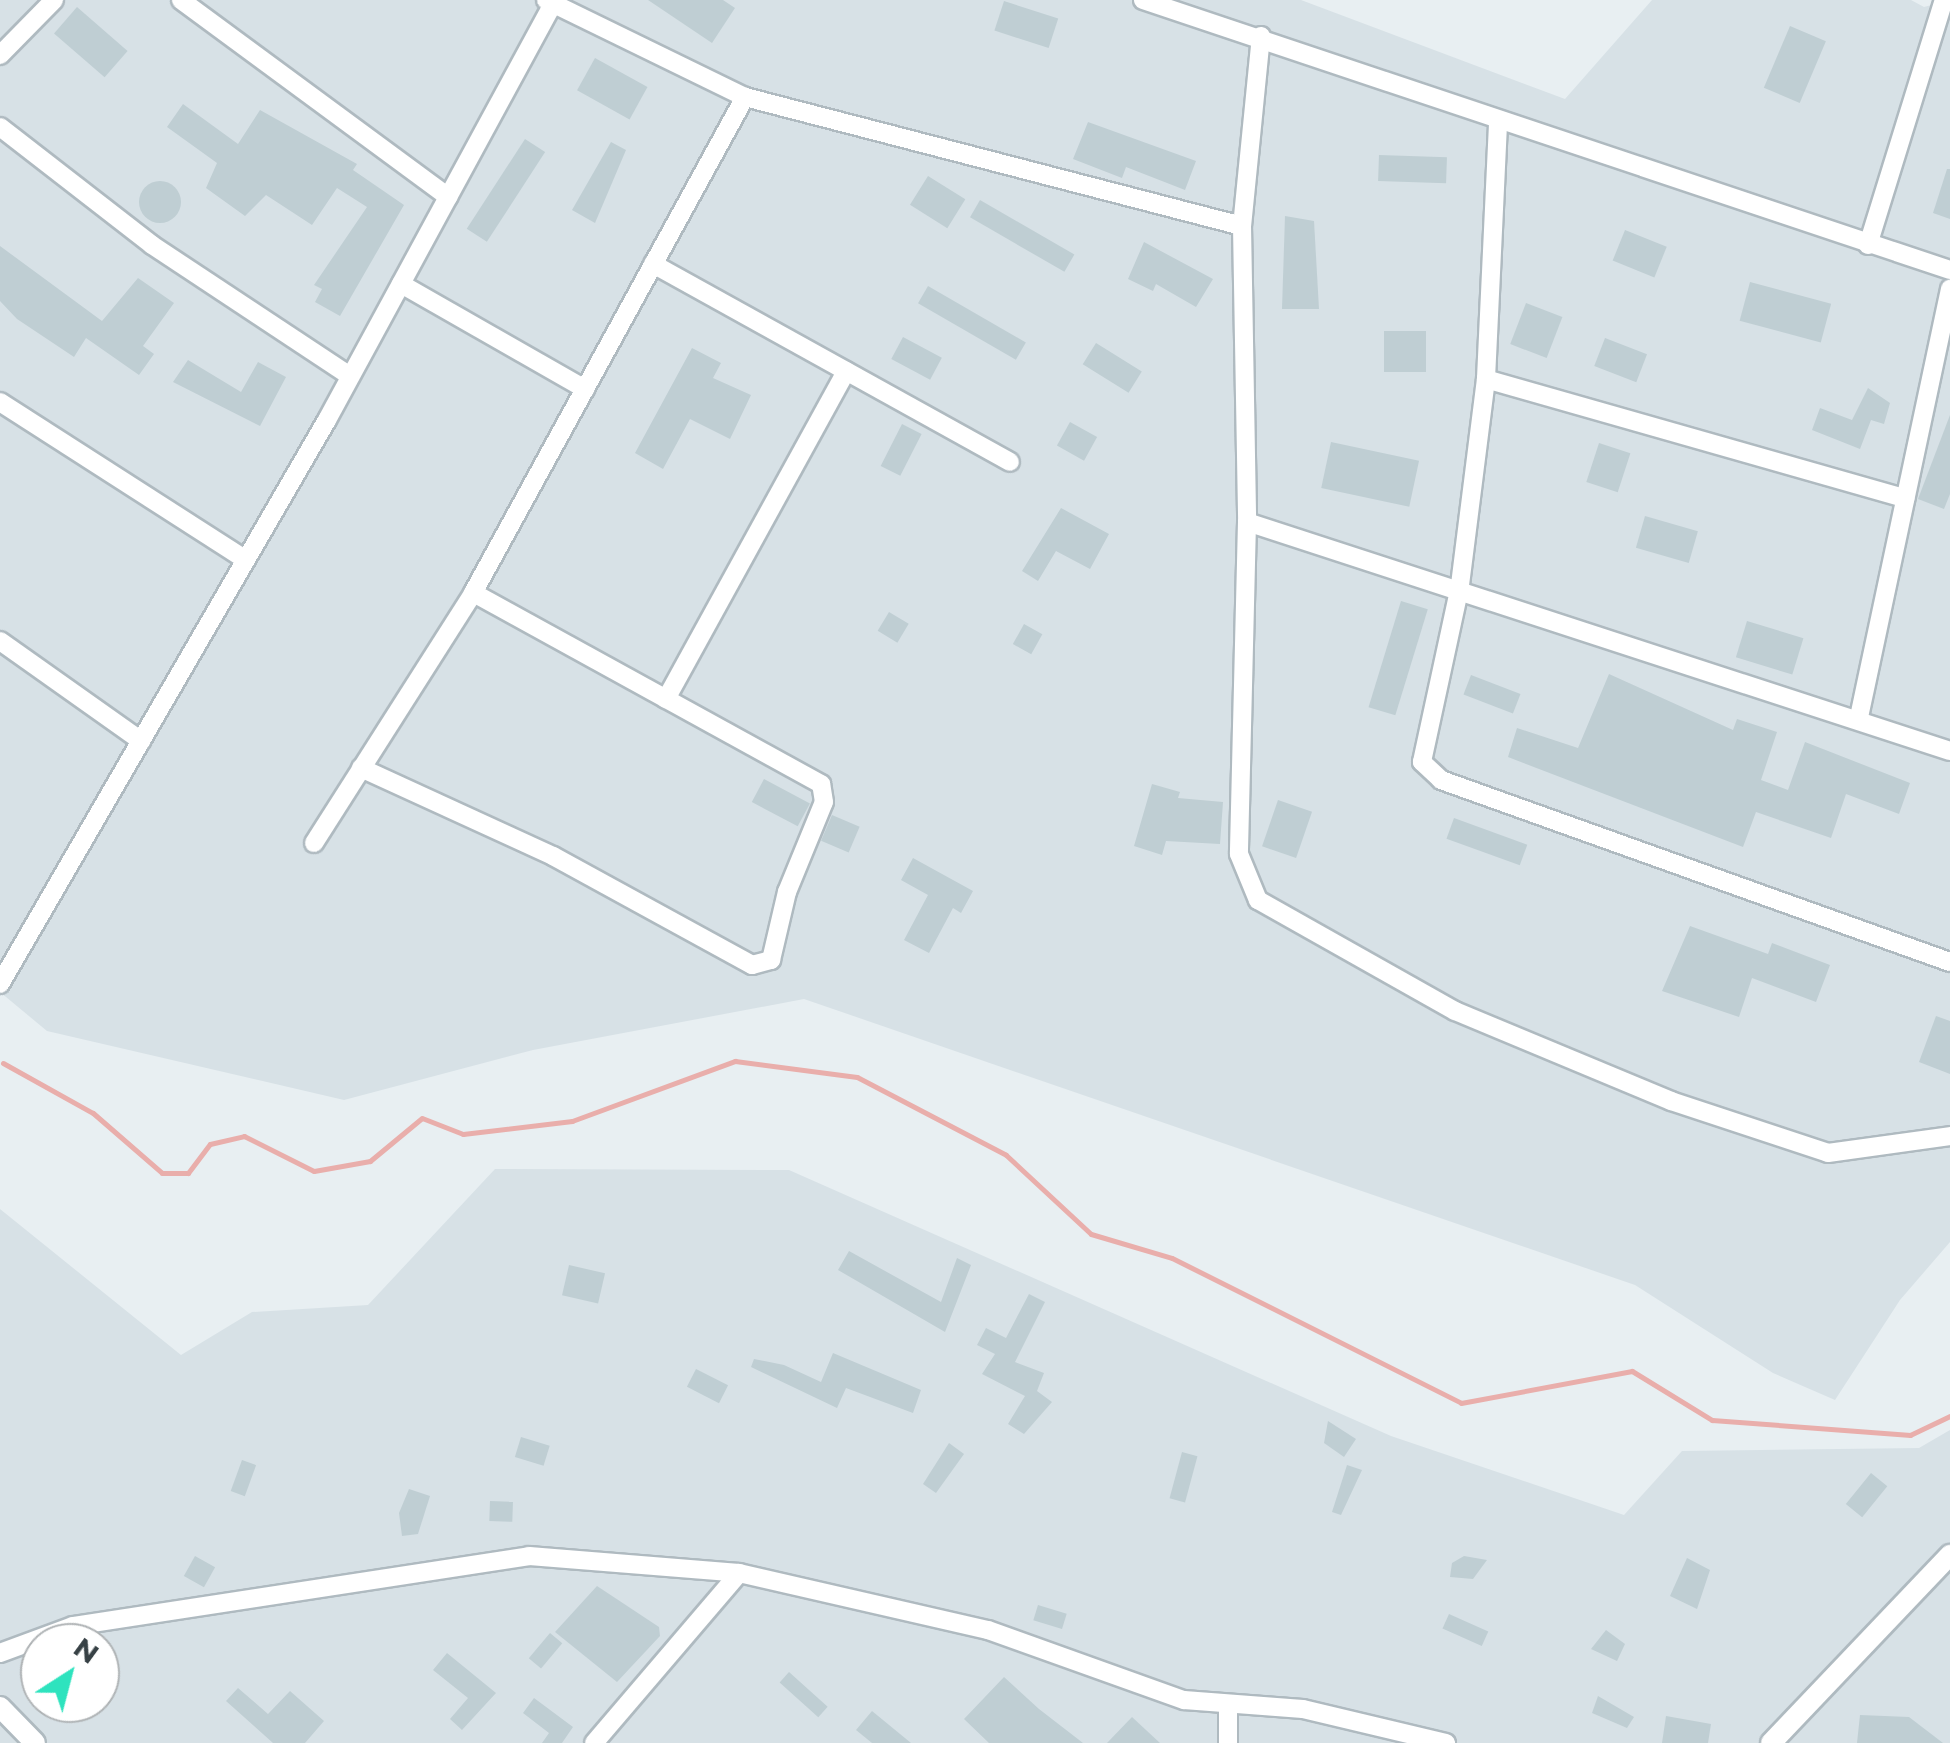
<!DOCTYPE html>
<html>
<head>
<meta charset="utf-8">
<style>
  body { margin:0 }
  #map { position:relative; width:1950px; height:1743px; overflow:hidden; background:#e8eff2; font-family:Montserrat,sans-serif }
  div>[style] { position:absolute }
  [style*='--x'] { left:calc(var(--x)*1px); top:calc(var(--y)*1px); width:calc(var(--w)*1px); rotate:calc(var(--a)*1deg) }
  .residential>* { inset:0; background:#d7e1e6 }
  .stream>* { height:5px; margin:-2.5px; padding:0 2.5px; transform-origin:2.5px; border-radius:2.5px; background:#e9aeab }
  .building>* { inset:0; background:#bfced3; transform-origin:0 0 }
  .round { border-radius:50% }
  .roads { filter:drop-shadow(2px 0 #afbac0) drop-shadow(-2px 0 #afbac0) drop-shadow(0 2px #afbac0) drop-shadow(0 -2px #afbac0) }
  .minor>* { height:18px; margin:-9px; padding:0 9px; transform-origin:9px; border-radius:9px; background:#fff }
  .tertiary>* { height:20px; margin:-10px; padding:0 10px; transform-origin:10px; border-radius:10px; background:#fff }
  span { translate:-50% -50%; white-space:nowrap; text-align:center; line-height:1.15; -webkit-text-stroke:8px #fff; paint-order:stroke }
  .north { position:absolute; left:20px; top:1623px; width:100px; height:100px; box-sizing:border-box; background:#fff; border:2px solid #afb3b5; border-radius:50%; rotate:36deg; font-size:28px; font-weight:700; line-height:40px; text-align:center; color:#374145 }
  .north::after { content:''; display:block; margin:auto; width:35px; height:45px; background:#2ee3be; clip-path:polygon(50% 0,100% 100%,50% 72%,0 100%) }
</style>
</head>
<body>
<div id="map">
  <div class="residential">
    <div style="clip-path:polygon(0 0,1301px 0,1565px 99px,1652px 0,1911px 0,1924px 7px,1950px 0,1950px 1242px,1900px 1300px,1835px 1400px,1773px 1373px,1635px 1285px,804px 999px,533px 1050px,344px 1100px,47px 1031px,0 992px)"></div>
    <div style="clip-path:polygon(evenodd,495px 1169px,789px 1170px,1391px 1436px,1624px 1515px,1682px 1451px,1919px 1448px,1950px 1430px,1950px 1743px,0 1743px,0 1209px,181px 1355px,252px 1312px,368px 1305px,495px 1169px,40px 1643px,100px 1643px,100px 1703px,40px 1703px,40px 1643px)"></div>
  </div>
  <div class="stream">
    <div style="--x:3;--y:1063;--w:103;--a:29.1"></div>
    <div style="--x:93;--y:1113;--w:91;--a:41"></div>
    <div style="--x:162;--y:1173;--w:26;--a:0"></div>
    <div style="--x:188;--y:1173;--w:36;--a:-53"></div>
    <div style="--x:210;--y:1144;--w:35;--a:-13"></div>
    <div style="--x:244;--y:1136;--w:78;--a:26.6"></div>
    <div style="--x:314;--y:1171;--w:57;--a:-10.1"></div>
    <div style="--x:370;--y:1161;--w:67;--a:-39.6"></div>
    <div style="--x:422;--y:1118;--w:44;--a:21.3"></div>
    <div style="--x:463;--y:1134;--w:110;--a:-6.8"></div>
    <div style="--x:572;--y:1121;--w:174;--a:-20.2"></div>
    <div style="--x:735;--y:1061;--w:123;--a:7.5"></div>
    <div style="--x:857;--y:1077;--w:168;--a:27.6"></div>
    <div style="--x:1006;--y:1155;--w:116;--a:42.9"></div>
    <div style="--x:1091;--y:1234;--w:84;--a:16.5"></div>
    <div style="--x:1172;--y:1258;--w:323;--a:26.6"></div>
    <div style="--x:1461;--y:1403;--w:174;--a:-10.6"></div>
    <div style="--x:1632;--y:1371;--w:94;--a:31.5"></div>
    <div style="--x:1712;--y:1420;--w:199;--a:4.3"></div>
    <div style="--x:1910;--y:1435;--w:44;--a:-25.4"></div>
  </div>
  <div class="building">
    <div style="clip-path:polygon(648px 0,723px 0,735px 8px,712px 43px)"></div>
    <div style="left:1004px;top:1px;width:57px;height:31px;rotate:18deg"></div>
    <div style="left:77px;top:7px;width:67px;height:35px;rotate:41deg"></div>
    <div style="left:1790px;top:26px;width:39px;height:67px;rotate:23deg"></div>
    <div style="left:595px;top:58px;width:60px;height:37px;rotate:29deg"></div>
    <div style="clip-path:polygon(183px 104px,238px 144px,260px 110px,357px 164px,353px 170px,404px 205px,340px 316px,315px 302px,322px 289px,314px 285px,367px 207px,337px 188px,312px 225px,266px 195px,245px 216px,206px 188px,217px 163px,167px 127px)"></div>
    <div style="clip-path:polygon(1088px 122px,1196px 161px,1185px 190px,1126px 167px,1122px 178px,1073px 159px)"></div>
    <div style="left:525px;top:139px;width:24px;height:107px;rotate:33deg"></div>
    <div style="clip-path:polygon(611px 142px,626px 150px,595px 223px,572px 210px)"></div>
    <div style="left:1379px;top:155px;width:68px;height:26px;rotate:2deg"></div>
    <div style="clip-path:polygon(1947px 169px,1950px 169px,1950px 219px,1933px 213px)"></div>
    <div style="left:928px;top:176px;width:44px;height:34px;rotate:32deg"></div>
    <div class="round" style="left:139px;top:181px;width:42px;height:42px"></div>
    <div style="left:980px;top:200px;width:109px;height:20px;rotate:30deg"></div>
    <div style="clip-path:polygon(1285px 216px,1314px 221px,1319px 309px,1282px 309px)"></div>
    <div style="left:1625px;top:230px;width:45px;height:33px;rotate:22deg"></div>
    <div style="clip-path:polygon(1144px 242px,1213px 279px,1196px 307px,1156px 284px,1153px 291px,1128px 279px)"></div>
    <div style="clip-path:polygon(0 246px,102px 321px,138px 278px,174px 303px,143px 346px,154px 354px,139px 375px,86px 338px,74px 357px,17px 319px,0 301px)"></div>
    <div style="left:1750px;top:282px;width:84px;height:40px;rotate:15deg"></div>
    <div style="left:928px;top:286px;width:113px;height:20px;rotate:30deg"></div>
    <div style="left:1526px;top:303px;width:39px;height:44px;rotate:21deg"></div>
    <div style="left:1384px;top:331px;width:42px;height:41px"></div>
    <div style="left:903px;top:337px;width:44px;height:25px;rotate:28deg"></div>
    <div style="left:1605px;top:338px;width:45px;height:30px;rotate:21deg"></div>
    <div style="left:1096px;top:343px;width:54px;height:25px;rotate:32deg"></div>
    <div style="clip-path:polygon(692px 348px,721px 363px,713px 378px,751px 395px,730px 439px,690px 419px,663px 469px,635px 453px)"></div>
    <div style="clip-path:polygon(188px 360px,241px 392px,258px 362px,286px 377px,260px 426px,173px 382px)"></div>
    <div style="clip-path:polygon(1868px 388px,1890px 403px,1884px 424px,1871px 420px,1860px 449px,1812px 430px,1820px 408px,1852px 420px)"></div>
    <div style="clip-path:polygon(1950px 415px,1950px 494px,1944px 509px,1918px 499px)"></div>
    <div style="left:1070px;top:422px;width:31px;height:27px;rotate:29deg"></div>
    <div style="left:902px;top:424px;width:22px;height:47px;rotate:27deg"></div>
    <div style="left:1331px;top:442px;width:90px;height:47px;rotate:12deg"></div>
    <div style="left:1599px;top:443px;width:33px;height:41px;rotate:18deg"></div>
    <div style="clip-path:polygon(1061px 508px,1109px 534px,1090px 569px,1056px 551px,1038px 581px,1022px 571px)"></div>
    <div style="left:1645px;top:516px;width:55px;height:33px;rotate:16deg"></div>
    <div style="left:1401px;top:601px;width:28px;height:111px;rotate:17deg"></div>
    <div style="left:889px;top:612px;width:23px;height:22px;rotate:31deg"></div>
    <div style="left:1747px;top:621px;width:59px;height:38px;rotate:17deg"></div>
    <div style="left:1024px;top:624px;width:21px;height:23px;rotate:29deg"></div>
    <div style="clip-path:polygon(1609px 674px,1733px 730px,1737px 719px,1777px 732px,1761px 780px,1788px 790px,1805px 742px,1910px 783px,1899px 814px,1846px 794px,1831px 838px,1756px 812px,1743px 847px,1508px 757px,1517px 728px,1578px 748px)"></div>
    <div style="left:1471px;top:675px;width:53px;height:21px;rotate:21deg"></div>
    <div style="left:764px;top:779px;width:52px;height:26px;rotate:28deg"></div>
    <div style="clip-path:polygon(1152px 784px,1180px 792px,1178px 798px,1223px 802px,1220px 844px,1166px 841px,1162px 855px,1134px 846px)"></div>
    <div style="left:1278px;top:800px;width:36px;height:49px;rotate:19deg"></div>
    <div style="left:832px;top:815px;width:30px;height:28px;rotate:23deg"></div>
    <div style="left:1454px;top:818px;width:78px;height:22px;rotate:20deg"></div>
    <div style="clip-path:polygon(913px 858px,973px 891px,961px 913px,953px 908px,929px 953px,904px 940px,928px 895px,901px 880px)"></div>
    <div style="clip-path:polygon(1690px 926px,1768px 954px,1772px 943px,1830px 965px,1816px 1002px,1752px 978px,1739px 1017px,1662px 991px)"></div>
    <div style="clip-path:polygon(1936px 1016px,1950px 1021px,1950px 1074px,1919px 1062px)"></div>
    <div style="clip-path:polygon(849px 1251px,941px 1302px,957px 1258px,971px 1265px,945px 1332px,838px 1270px)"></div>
    <div style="left:569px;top:1265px;width:37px;height:31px;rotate:13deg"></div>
    <div style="clip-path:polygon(1029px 1294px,1045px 1302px,1015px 1362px,1044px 1373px,1037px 1391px,1052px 1402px,1024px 1434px,1008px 1424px,1025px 1396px,982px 1374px,995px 1354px,977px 1345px,986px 1328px,1006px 1338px)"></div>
    <div style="clip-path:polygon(833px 1353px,921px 1390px,913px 1413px,846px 1388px,837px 1408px,751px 1367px,754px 1359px,784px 1365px,821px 1382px)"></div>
    <div style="left:696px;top:1369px;width:36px;height:20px;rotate:27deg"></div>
    <div style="clip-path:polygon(1328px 1421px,1356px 1439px,1344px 1457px,1324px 1443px)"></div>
    <div style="left:521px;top:1437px;width:30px;height:21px;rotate:17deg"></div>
    <div style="clip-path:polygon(949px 1443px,964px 1454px,936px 1493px,923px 1484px)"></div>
    <div style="left:1182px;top:1452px;width:16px;height:48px;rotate:15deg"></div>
    <div style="left:242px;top:1460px;width:15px;height:33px;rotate:20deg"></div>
    <div style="clip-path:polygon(1347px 1465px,1362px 1470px,1341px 1515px,1332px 1512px)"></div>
    <div style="left:1871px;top:1473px;width:21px;height:40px;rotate:39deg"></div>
    <div style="clip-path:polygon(409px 1489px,430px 1496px,418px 1534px,402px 1536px,399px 1513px)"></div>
    <div style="left:490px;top:1501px;width:23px;height:20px;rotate:2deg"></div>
    <div style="left:195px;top:1556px;width:23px;height:23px;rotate:29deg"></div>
    <div style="clip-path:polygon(1464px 1556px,1487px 1560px,1473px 1579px,1450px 1577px,1452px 1563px)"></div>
    <div style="clip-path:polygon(1687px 1558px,1710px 1570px,1697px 1609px,1670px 1596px)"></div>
    <div style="clip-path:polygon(597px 1586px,659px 1627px,660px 1636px,617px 1682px,555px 1632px)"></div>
    <div style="left:1038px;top:1605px;width:30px;height:16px;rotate:17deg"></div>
    <div style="left:1449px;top:1614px;width:43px;height:16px;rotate:24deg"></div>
    <div style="clip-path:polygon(1606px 1630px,1625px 1644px,1617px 1661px,1591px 1649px)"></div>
    <div style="left:550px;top:1633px;width:16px;height:33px;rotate:40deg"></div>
    <div style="clip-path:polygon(447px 1653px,496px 1693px,462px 1730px,450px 1719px,468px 1698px,433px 1670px)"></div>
    <div style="left:789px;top:1672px;width:52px;height:14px;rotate:42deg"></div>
    <div style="clip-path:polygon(1004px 1677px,1039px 1709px,1083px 1743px,989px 1743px,964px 1719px)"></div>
    <div style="clip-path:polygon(238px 1688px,268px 1714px,290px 1691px,324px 1721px,305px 1743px,273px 1743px,226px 1701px)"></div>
    <div style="clip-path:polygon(1598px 1696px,1634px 1717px,1627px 1728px,1592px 1713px)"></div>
    <div style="clip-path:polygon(534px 1698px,573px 1727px,562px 1743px,542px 1743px,549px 1733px,523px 1713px)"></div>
    <div style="clip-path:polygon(872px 1711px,911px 1743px,872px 1743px,856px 1730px)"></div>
    <div style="clip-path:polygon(1860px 1715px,1909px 1717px,1943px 1743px,1857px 1743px)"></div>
    <div style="clip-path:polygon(1666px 1716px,1711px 1724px,1708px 1743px,1662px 1743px)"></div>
    <div style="clip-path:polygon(1132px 1717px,1160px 1743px,1107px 1743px)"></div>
  </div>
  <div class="roads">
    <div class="minor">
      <div style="--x:181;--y:0;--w:332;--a:36.4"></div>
      <div style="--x:546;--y:0;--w:221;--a:26"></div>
      <div style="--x:745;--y:97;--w:513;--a:14.55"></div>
      <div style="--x:1143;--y:0;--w:851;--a:18.5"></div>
      <div style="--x:1261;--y:36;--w:191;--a:95.7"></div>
      <div style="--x:1242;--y:226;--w:296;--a:89"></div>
      <div style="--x:1247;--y:522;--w:332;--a:91.4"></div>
      <div style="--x:1239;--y:854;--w:50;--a:67.6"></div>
      <div style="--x:1258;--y:900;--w:226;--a:29.4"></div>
      <div style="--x:1455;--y:1011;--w:234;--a:22.6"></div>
      <div style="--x:1671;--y:1101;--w:165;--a:18.3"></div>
      <div style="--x:1828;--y:1153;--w:123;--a:-7.9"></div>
      <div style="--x:0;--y:55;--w:77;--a:-45.5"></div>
      <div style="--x:1498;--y:124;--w:255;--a:92.7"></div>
      <div style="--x:1486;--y:379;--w:209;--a:97.2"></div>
      <div style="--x:1460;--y:586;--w:180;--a:102.2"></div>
      <div style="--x:1422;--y:762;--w:26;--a:43"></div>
      <div style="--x:1441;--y:780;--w:541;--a:19.68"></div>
      <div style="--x:0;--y:127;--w:192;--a:37.8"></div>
      <div style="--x:152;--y:245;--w:237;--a:33.5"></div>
      <div style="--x:1868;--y:245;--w:257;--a:-72.8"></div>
      <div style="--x:653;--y:264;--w:408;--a:29"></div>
      <div style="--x:401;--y:284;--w:212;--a:29.7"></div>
      <div style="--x:1486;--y:379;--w:436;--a:15.9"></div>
      <div style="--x:0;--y:402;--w:292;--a:32.7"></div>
      <div style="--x:1247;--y:522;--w:739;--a:18.04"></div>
      <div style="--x:0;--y:641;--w:173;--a:35.3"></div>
      <div style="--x:666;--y:699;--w:374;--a:-61.2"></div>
      <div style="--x:1859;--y:717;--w:438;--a:-78"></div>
      <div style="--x:361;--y:768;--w:211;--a:24.6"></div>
      <div style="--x:553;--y:856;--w:227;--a:28.7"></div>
      <div style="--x:752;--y:965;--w:20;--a:-15"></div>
      <div style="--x:771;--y:960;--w:70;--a:-76.8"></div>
      <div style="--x:787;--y:892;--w:97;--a:-67.7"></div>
      <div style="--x:824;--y:802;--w:18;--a:-99"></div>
      <div style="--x:821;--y:784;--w:397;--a:-151.2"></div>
      <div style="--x:314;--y:843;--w:296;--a:-57.5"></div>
      <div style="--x:473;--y:593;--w:566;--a:-61.26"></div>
      <div style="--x:0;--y:984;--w:652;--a:-59.9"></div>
      <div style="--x:327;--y:420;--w:478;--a:-61.5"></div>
      <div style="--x:0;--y:1653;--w:78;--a:-20.3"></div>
      <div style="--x:73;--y:1626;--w:461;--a:-8.7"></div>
      <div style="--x:529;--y:1556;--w:211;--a:4.6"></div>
      <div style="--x:739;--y:1573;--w:255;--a:12.9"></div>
      <div style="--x:988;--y:1630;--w:208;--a:19.7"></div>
      <div style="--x:1184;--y:1700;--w:119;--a:4.3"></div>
      <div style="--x:1303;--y:1709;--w:147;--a:13.4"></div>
      <div style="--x:594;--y:1743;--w:223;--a:-49.5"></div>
      <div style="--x:1228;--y:1743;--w:38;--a:-90"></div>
    </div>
    <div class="tertiary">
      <div style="--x:0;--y:1707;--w:50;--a:45.8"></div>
      <div style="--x:1771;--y:1743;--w:260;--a:-46.4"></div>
    </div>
  </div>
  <div class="north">N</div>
</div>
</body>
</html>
